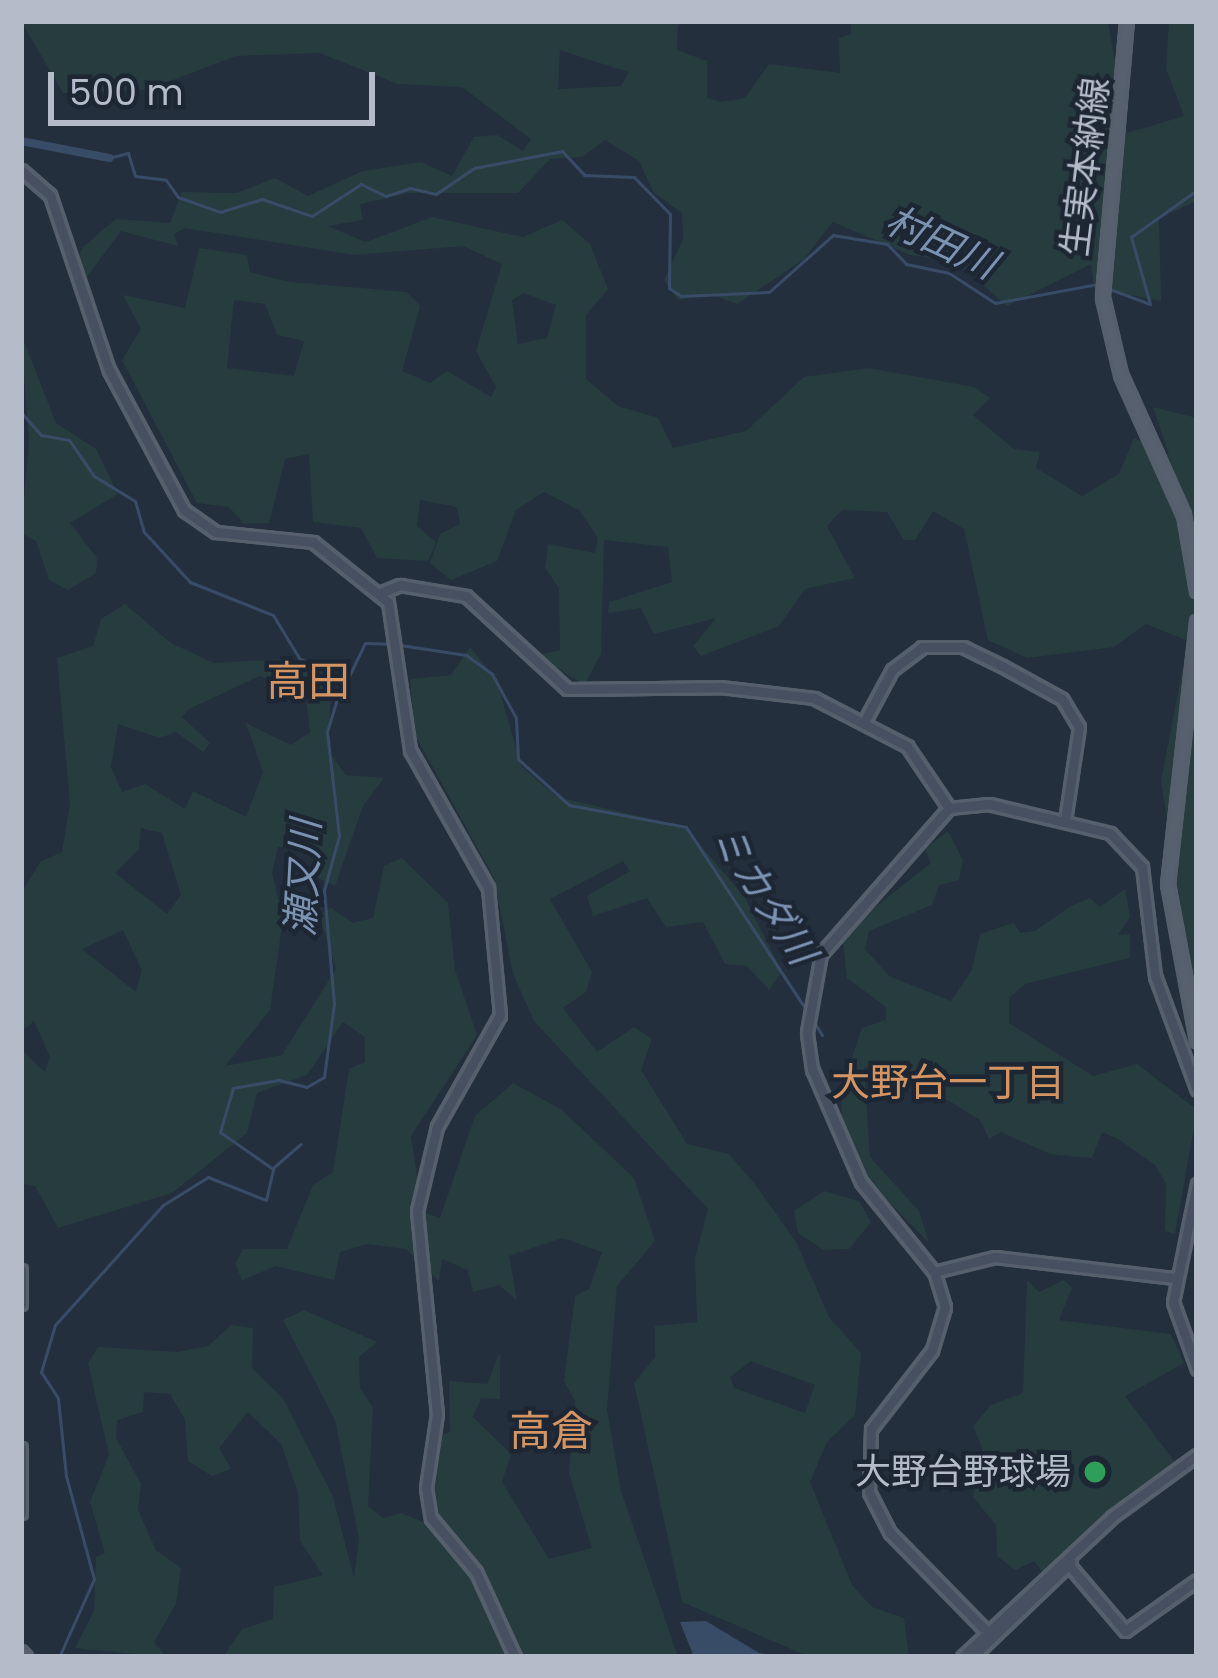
<!DOCTYPE html>
<html>
<head>
<meta charset="utf-8">
<style>
  body { margin:0 }
  #map { position:relative; width:1218px; height:1678px; overflow:hidden; background:#242f3e; font-family:Poppins,"Noto Sans JP",sans-serif }
  div>[style] { position:absolute }
  [style*='--x'] { left:calc(var(--x)*1px); top:calc(var(--y)*1px); width:calc(var(--w)*1px); rotate:calc(var(--a)*1deg) }
  .green>* { inset:0; background:#263c3f }
  .water>* { inset:0; background:#394c67 }
  .stream>* { height:3px; margin:-1.5px; padding:0 1.5px; transform-origin:1.5px; border-radius:1.5px; background:#394c67 }
  .river>* { height:8px; margin:-4px; padding:0 4px; transform-origin:4px; border-radius:4px; background:#394c67 }
  .roads { filter:drop-shadow(3px 0 #565f6c) drop-shadow(-3px 0 #565f6c) drop-shadow(0 3px #565f6c) drop-shadow(0 -3px #565f6c) }
  .secondary>* { height:9px; margin:-4.5px; padding:0 4.5px; transform-origin:4.5px; border-radius:4.5px; background:#465061 }
  .primary>* { height:10px; margin:-5px; padding:0 5px; transform-origin:5px; border-radius:5px; background:#56606e }
  .dots>* { width:33px; height:33px; translate:-50% -50%; box-sizing:border-box; border:6px solid #1d2633; border-radius:50% }
  span { translate:-50% -50%; white-space:nowrap; text-align:center; line-height:1.15; -webkit-text-stroke:9px #1d2633; paint-order:stroke }
  .street-label { font-size:36px; color:#b4bcc9 }
  .poi-label { font-size:36px; color:#b4bcc9 }
  .right { translate:-100% -50%; text-align:right }
  .water-label { font-size:39px; color:#7c92b1; font-style:italic }
  .neighbourhood-label { font-size:39px; color:#d59563 }
  .quarter-label { font-size:42px; color:#d59563 }
  .frame { position:absolute; inset:0; border:24px solid #b4bcc9; pointer-events:none }
  .scale { position:absolute; left:48px; top:72px; width:327px; height:54px; box-sizing:border-box; border:6px solid #b4bcc9; border-top:0; padding-left:15px; font-size:36px; line-height:42px; white-space:nowrap; color:#b4bcc9; -webkit-text-stroke:9px #1d2633; paint-order:stroke }
</style>
</head>
<body>
<div id="map">
  <div class="green">
    <div style="clip-path:polygon(evenodd,21px 21px,692px 21px,678px 25px,677px 50px,707px 61px,707px 98px,721px 102px,745px 98px,769px 64px,840px 73px,839px 38px,851px 34px,850px 21px,1108px 21px,1127px 133px,1184px 116px,1166px 69px,1169px 21px,1197px 21px,1197px 201px,1159px 218px,1161px 301px,1094px 288px,1091px 264px,1007px 306px,956px 262px,910px 255px,833px 222px,803px 260px,737px 304px,710px 294px,678px 300px,664px 280px,683px 239px,682px 213px,653px 192px,639px 161px,605px 140px,582px 157px,550px 159px,518px 193px,409px 193px,360px 204px,363px 220px,327px 226px,366px 242px,432px 217px,523px 237px,562px 220px,590px 244px,608px 289px,586px 315px,586px 379px,618px 406px,658px 418px,673px 448px,746px 431px,804px 377px,869px 368px,974px 387px,990px 398px,973px 415px,1014px 449px,1040px 452px,1036px 468px,1082px 496px,1119px 474px,1134px 438px,1169px 455px,1153px 407px,1197px 418px,1194px 990px,1161px 781px,1188px 641px,1146px 624px,1114px 647px,1027px 658px,988px 640px,964px 529px,933px 511px,915px 540px,904px 540px,887px 512px,842px 510px,827px 526px,855px 578px,805px 589px,779px 626px,701px 656px,693px 646px,716px 618px,654px 634px,641px 608px,608px 613px,609px 602px,672px 582px,668px 547px,604px 540px,601px 654px,584px 685px,537px 655px,560px 650px,559px 588px,545px 568px,548px 544px,595px 553px,598px 538px,579px 510px,544px 492px,516px 510px,497px 561px,451px 580px,430px 563px,440px 534px,460px 524px,457px 507px,420px 500px,417px 526px,436px 542px,428px 561px,377px 558px,361px 528px,313px 522px,309px 454px,285px 459px,269px 523px,244px 524px,229px 507px,197px 503px,122px 360px,141px 329px,123px 295px,185px 308px,199px 248px,247px 255px,250px 272px,290px 282px,407px 292px,420px 306px,402px 371px,430px 383px,447px 371px,491px 397px,496px 387px,476px 351px,502px 264px,463px 246px,355px 255px,185px 228px,174px 234px,178px 246px,121px 231px,86px 278px,77px 257px,84px 246px,116px 219px,170px 223px,182px 192px,237px 193px,275px 178px,308px 196px,363px 171px,421px 162px,452px 176px,474px 137px,497px 135px,523px 151px,531px 139px,462px 87px,398px 84px,320px 53px,236px 56px,147px 90px,63px 93px,21px 21px,560px 50px,590px 60px,629px 72px,621px 86px,558px 89px,560px 50px,21px 21px,524px 293px,556px 305px,547px 338px,518px 344px,512px 300px,524px 293px,21px 21px,234px 300px,265px 304px,277px 335px,304px 341px,294px 376px,227px 368px,234px 300px)"></div>
    <div style="clip-path:polygon(21px 334px,56px 423px,96px 449px,118px 494px,70px 523px,97px 558px,96px 573px,68px 590px,49px 580px,36px 541px,21px 533px,29px 443px)"></div>
    <div style="clip-path:polygon(evenodd,125px 604px,171px 643px,214px 663px,285px 659px,332px 675px,328px 751px,346px 775px,384px 778px,363px 806px,335px 886px,311px 875px,314px 848px,278px 847px,272px 873px,283px 919px,270px 1010px,225px 1066px,282px 1055px,336px 969px,319px 915px,331px 908px,353px 923px,373px 918px,384px 866px,402px 858px,448px 903px,455px 970px,477px 1035px,411px 1136px,422px 1212px,440px 1218px,475px 1116px,513px 1083px,562px 1110px,634px 1178px,655px 1241px,617px 1286px,607px 1409px,621px 1491px,678px 1657px,223px 1657px,242px 1629px,273px 1619px,274px 1587px,323px 1575px,300px 1541px,298px 1492px,281px 1444px,248px 1412px,219px 1448px,231px 1469px,212px 1476px,188px 1461px,185px 1420px,170px 1394px,144px 1392px,143px 1412px,117px 1420px,116px 1438px,141px 1484px,138px 1510px,156px 1550px,181px 1568px,176px 1604px,154px 1642px,166px 1657px,75px 1648px,94px 1611px,96px 1557px,105px 1553px,90px 1502px,109px 1455px,88px 1363px,98px 1347px,177px 1352px,208px 1346px,231px 1325px,253px 1328px,252px 1368px,283px 1398px,333px 1497px,354px 1578px,359px 1539px,335px 1420px,283px 1320px,304px 1310px,377px 1342px,359px 1357px,360px 1388px,373px 1408px,368px 1506px,383px 1518px,401px 1513px,430px 1525px,422px 1481px,438px 1436px,450px 1432px,449px 1381px,487px 1384px,500px 1352px,500px 1399px,481px 1398px,473px 1417px,511px 1454px,502px 1482px,549px 1559px,592px 1548px,569px 1473px,575px 1401px,564px 1381px,575px 1296px,589px 1289px,602px 1252px,562px 1238px,509px 1256px,517px 1300px,499px 1285px,473px 1292px,468px 1270px,442px 1259px,439px 1281px,406px 1249px,367px 1244px,340px 1252px,334px 1280px,276px 1266px,242px 1280px,235px 1264px,243px 1249px,287px 1249px,313px 1185px,333px 1172px,349px 1069px,365px 1062px,365px 1037px,343px 1022px,307px 1075px,257px 1093px,247px 1133px,172px 1193px,58px 1228px,35px 1186px,21px 1184px,21px 1050px,45px 1072px,50px 1057px,34px 1021px,21px 1032px,21px 894px,40px 862px,62px 852px,70px 804px,57px 658px,93px 646px,101px 619px,125px 604px,260px 676px,306px 695px,310px 732px,291px 745px,246px 723px,263px 772px,246px 817px,193px 791px,185px 809px,145px 784px,122px 792px,111px 767px,118px 724px,160px 738px,176px 732px,203px 752px,210px 743px,182px 717px,189px 709px,260px 676px,125px 604px,141px 828px,162px 833px,181px 895px,167px 914px,115px 873px,139px 849px,141px 828px,125px 604px,123px 930px,142px 970px,136px 992px,82px 949px,123px 930px)"></div>
    <div style="clip-path:polygon(evenodd,470px 647px,497px 681px,521px 766px,557px 797px,685px 827px,745px 898px,782px 972px,769px 990px,747px 966px,725px 964px,703px 922px,666px 927px,647px 898px,593px 916px,587px 896px,630px 871px,623px 861px,550px 899px,592px 972px,586px 992px,563px 1008px,597px 1052px,634px 1027px,652px 1039px,641px 1070px,687px 1144px,729px 1154px,755px 1184px,796px 1242px,829px 1317px,861px 1353px,855px 1415px,827px 1442px,810px 1482px,852px 1585px,872px 1607px,904px 1618px,909px 1657px,810px 1657px,682px 1602px,634px 1383px,655px 1357px,655px 1326px,697px 1322px,695px 1258px,708px 1209px,534px 1021px,513px 974px,494px 878px,414px 733px,410px 679px,451px 675px,470px 647px,751px 1361px,815px 1385px,805px 1413px,734px 1388px,730px 1377px,751px 1361px)"></div>
    <div style="clip-path:polygon(948px 831px,963px 861px,959px 880px,939px 885px,932px 905px,869px 931px,865px 949px,889px 976px,951px 1001px,972px 970px,980px 934px,1014px 923px,1020px 933px,1035px 931px,1071px 906px,1090px 898px,1100px 907px,1125px 889px,1130px 917px,1118px 935px,1130px 934px,1130px 958px,1025px 984px,1009px 998px,1009px 1023px,1093px 1076px,1137px 1064px,1197px 1110px,1175px 1234px,1165px 1231px,1166px 1184px,1155px 1165px,1118px 1139px,1102px 1132px,1092px 1158px,1050px 1154px,1001px 1132px,989px 1139px,980px 1120px,883px 1060px,864px 1068px,870px 1157px,919px 1211px,929px 1243px,868px 1180px,842px 1125px,841px 1089px,862px 1028px,886px 1020px,886px 1007px,847px 978px,842px 933px,931px 863px,925px 849px)"></div>
    <div style="clip-path:polygon(824px 1191px,859px 1201px,871px 1222px,849px 1249px,824px 1250px,798px 1233px,794px 1211px)"></div>
    <div style="clip-path:polygon(1027px 1280px,1039px 1292px,1064px 1280px,1072px 1288px,1059px 1320px,1171px 1334px,1184px 1363px,1125px 1396px,1177px 1465px,1043px 1573px,1034px 1561px,1015px 1570px,997px 1556px,996px 1525px,973px 1497px,982px 1448px,973px 1426px,991px 1405px,1023px 1393px)"></div>
  </div>
  <div class="water">
    <div style="clip-path:polygon(706px 1621px,759px 1653px,781px 1657px,694px 1657px,680px 1622px)"></div>
  </div>
  <div class="stream">
    <div style="--x:109;--y:158;--w:20;--a:-15"></div>
    <div style="--x:128;--y:153;--w:24;--a:73"></div>
    <div style="--x:135;--y:176;--w:31;--a:7"></div>
    <div style="--x:166;--y:180;--w:21;--a:55"></div>
    <div style="--x:178;--y:197;--w:45;--a:19.7"></div>
    <div style="--x:220;--y:212;--w:44;--a:-17.2"></div>
    <div style="--x:262;--y:199;--w:53;--a:18.8"></div>
    <div style="--x:312;--y:216;--w:59;--a:-33.1"></div>
    <div style="--x:361;--y:184;--w:28;--a:26"></div>
    <div style="--x:386;--y:196;--w:25;--a:-18"></div>
    <div style="--x:410;--y:188;--w:27;--a:13"></div>
    <div style="--x:436;--y:194;--w:46;--a:-34.4"></div>
    <div style="--x:474;--y:168;--w:90;--a:-10.9"></div>
    <div style="--x:562;--y:151;--w:33;--a:47"></div>
    <div style="--x:584;--y:175;--w:50;--a:2.3"></div>
    <div style="--x:634;--y:177;--w:52;--a:45.8"></div>
    <div style="--x:670;--y:214;--w:74;--a:90.8"></div>
    <div style="--x:669;--y:288;--w:14;--a:34"></div>
    <div style="--x:681;--y:296;--w:88;--a:-2.6"></div>
    <div style="--x:769;--y:292;--w:86;--a:-41.7"></div>
    <div style="--x:833;--y:235;--w:55;--a:9.5"></div>
    <div style="--x:887;--y:244;--w:28;--a:46"></div>
    <div style="--x:906;--y:264;--w:44;--a:11.8"></div>
    <div style="--x:949;--y:273;--w:55;--a:33.1"></div>
    <div style="--x:995;--y:303;--w:105;--a:-10.5"></div>
    <div style="--x:1107;--y:288;--w:46;--a:20.4"></div>
    <div style="--x:1150;--y:304;--w:70;--a:-105.8"></div>
    <div style="--x:1131;--y:237;--w:81;--a:-35.5"></div>
    <div style="--x:21;--y:412;--w:30;--a:49"></div>
    <div style="--x:41;--y:435;--w:28;--a:10"></div>
    <div style="--x:69;--y:440;--w:44;--a:55.2"></div>
    <div style="--x:94;--y:476;--w:48;--a:31.4"></div>
    <div style="--x:135;--y:501;--w:32;--a:74"></div>
    <div style="--x:144;--y:532;--w:68;--a:47.4"></div>
    <div style="--x:190;--y:582;--w:89;--a:21.7"></div>
    <div style="--x:273;--y:615;--w:50;--a:58.8"></div>
    <div style="--x:299;--y:658;--w:31;--a:25"></div>
    <div style="--x:327;--y:671;--w:30;--a:70"></div>
    <div style="--x:337;--y:699;--w:34;--a:107"></div>
    <div style="--x:327;--y:732;--w:105;--a:83.4"></div>
    <div style="--x:339;--y:836;--w:56;--a:105.5"></div>
    <div style="--x:324;--y:890;--w:114;--a:85"></div>
    <div style="--x:334;--y:1004;--w:74;--a:97.8"></div>
    <div style="--x:324;--y:1077;--w:20;--a:150"></div>
    <div style="--x:307;--y:1087;--w:30;--a:-166"></div>
    <div style="--x:278;--y:1080;--w:46;--a:169.9"></div>
    <div style="--x:233;--y:1088;--w:46;--a:106.5"></div>
    <div style="--x:220;--y:1132;--w:65;--a:34.9"></div>
    <div style="--x:400;--y:645;--w:67;--a:8.6"></div>
    <div style="--x:466;--y:655;--w:32;--a:36"></div>
    <div style="--x:492;--y:674;--w:50;--a:61.4"></div>
    <div style="--x:516;--y:718;--w:41;--a:87.2"></div>
    <div style="--x:518;--y:759;--w:69;--a:42"></div>
    <div style="--x:569;--y:805;--w:119;--a:10.6"></div>
    <div style="--x:686;--y:827;--w:220;--a:56.7"></div>
    <div style="--x:338;--y:699;--w:62;--a:-64.3"></div>
    <div style="--x:365;--y:643;--w:25;--a:2"></div>
    <div style="--x:812;--y:1019;--w:19;--a:58"></div>
    <div style="--x:274;--y:1167;--w:35;--a:-41"></div>
    <div style="--x:59;--y:1657;--w:85;--a:-65.8"></div>
    <div style="--x:94;--y:1579;--w:107;--a:-105.2"></div>
    <div style="--x:66;--y:1476;--w:78;--a:-95.9"></div>
    <div style="--x:58;--y:1398;--w:31;--a:-123"></div>
    <div style="--x:41;--y:1372;--w:49;--a:-73.4"></div>
    <div style="--x:55;--y:1325;--w:161;--a:-48"></div>
    <div style="--x:163;--y:1205;--w:53;--a:-31.9"></div>
    <div style="--x:208;--y:1177;--w:62;--a:21.6"></div>
    <div style="--x:266;--y:1200;--w:31;--a:-77"></div>
  </div>
  <div class="river">
    <div style="--x:21;--y:141;--w:90;--a:10.9"></div>
  </div>
  <div class="roads">
    <div class="secondary">
      <div style="--x:21;--y:170;--w:38;--a:41"></div>
      <div style="--x:50;--y:195;--w:185;--a:71.4"></div>
      <div style="--x:109;--y:370;--w:159;--a:61.8"></div>
      <div style="--x:184;--y:510;--w:39;--a:35"></div>
      <div style="--x:216;--y:532;--w:98;--a:5.9"></div>
      <div style="--x:313;--y:542;--w:96;--a:38.7"></div>
      <div style="--x:388;--y:602;--w:150;--a:81.5"></div>
      <div style="--x:410;--y:750;--w:159;--a:60.5"></div>
      <div style="--x:488;--y:888;--w:128;--a:84.6"></div>
      <div style="--x:500;--y:1015;--w:129;--a:119.4"></div>
      <div style="--x:437;--y:1127;--w:86;--a:103.4"></div>
      <div style="--x:417;--y:1211;--w:204;--a:84.4"></div>
      <div style="--x:437;--y:1414;--w:75;--a:98.5"></div>
      <div style="--x:426;--y:1488;--w:30;--a:81"></div>
      <div style="--x:431;--y:1518;--w:70;--a:50.2"></div>
      <div style="--x:476;--y:1572;--w:94;--a:65.4"></div>
      <div style="--x:380;--y:593;--w:22;--a:-22"></div>
      <div style="--x:400;--y:585;--w:67;--a:9.5"></div>
      <div style="--x:466;--y:596;--w:137;--a:42.6"></div>
      <div style="--x:567;--y:689;--w:153;--a:-0.7"></div>
      <div style="--x:720;--y:687;--w:95;--a:6.7"></div>
      <div style="--x:814;--y:698;--w:105;--a:27.3"></div>
      <div style="--x:907;--y:746;--w:75;--a:55.9"></div>
      <div style="--x:864;--y:722;--w:59;--a:-61.7"></div>
      <div style="--x:892;--y:670;--w:38;--a:-37"></div>
      <div style="--x:922;--y:647;--w:41;--a:0"></div>
      <div style="--x:963;--y:647;--w:43;--a:26"></div>
      <div style="--x:1002;--y:666;--w:68;--a:28.8"></div>
      <div style="--x:1062;--y:699;--w:33;--a:59"></div>
      <div style="--x:1079;--y:727;--w:95;--a:98.5"></div>
      <div style="--x:1197;--y:1184;--w:120;--a:101.5"></div>
      <div style="--x:1173;--y:1302;--w:71;--a:70.3"></div>
      <div style="--x:21;--y:1270;--w:34;--a:90"></div>
      <div style="--x:934;--y:1272;--w:63;--a:-13.8"></div>
      <div style="--x:995;--y:1257;--w:179;--a:6.7"></div>
      <div style="--x:21;--y:1448;--w:65;--a:90"></div>
      <div style="--x:1068;--y:1564;--w:88;--a:49.6"></div>
      <div style="--x:1125;--y:1631;--w:88;--a:-35.3"></div>
      <div style="--x:992;--y:1637;--w:146;--a:-134.4"></div>
      <div style="--x:890;--y:1533;--w:46;--a:-117.1"></div>
      <div style="--x:869;--y:1492;--w:63;--a:-88.2"></div>
      <div style="--x:871;--y:1429;--w:100;--a:-52.3"></div>
      <div style="--x:932;--y:1350;--w:45;--a:-73.2"></div>
      <div style="--x:945;--y:1307;--w:37;--a:-107"></div>
      <div style="--x:934;--y:1272;--w:116;--a:-129"></div>
      <div style="--x:861;--y:1182;--w:123;--a:-113.4"></div>
      <div style="--x:812;--y:1069;--w:37;--a:-98"></div>
      <div style="--x:807;--y:1032;--w:79;--a:-79.8"></div>
      <div style="--x:821;--y:954;--w:194;--a:-48.8"></div>
      <div style="--x:949;--y:808;--w:40;--a:-5.7"></div>
      <div style="--x:989;--y:804;--w:124;--a:13.5"></div>
      <div style="--x:1110;--y:833;--w:47;--a:46.7"></div>
      <div style="--x:1142;--y:867;--w:110;--a:83.2"></div>
      <div style="--x:1155;--y:976;--w:121;--a:69.8"></div>
      <div style="--x:962;--y:1657;--w:205;--a:-43"></div>
      <div style="--x:1112;--y:1517;--w:105;--a:-36.1"></div>
      <div style="--x:972;--y:1657;--w:137;--a:-43.8"></div>
    </div>
    <div class="primary">
      <div style="--x:1127;--y:21;--w:278;--a:95"></div>
      <div style="--x:1103;--y:298;--w:79;--a:76.8"></div>
      <div style="--x:1121;--y:375;--w:154;--a:65.8"></div>
      <div style="--x:1184;--y:515;--w:77;--a:80.3"></div>
      <div style="--x:1197;--y:622;--w:264;--a:96.3"></div>
      <div style="--x:1168;--y:884;--w:160;--a:79.5"></div>
      <div style="--x:21;--y:1652;--w:7;--a:45"></div>
    </div>
  </div>
  <div class="dots">
    <div style="left:1095px;top:1472px;background:#2e9e5b"></div>
  </div>
  <div class="street-label">
    <span style="left:1085px;top:167px;rotate:-83deg">生実本納線</span>
  </div>
  <div class="poi-label">
    <span class="right" style="left:1071px;top:1472px">大野台野球場</span>
  </div>
  <div class="water-label">
    <span style="left:941px;top:243px;rotate:25deg">村田川</span>
    <span style="left:304px;top:878px;rotate:-87deg">瀬又川</span>
    <span style="left:763px;top:895px;rotate:57deg">ミカダ川</span>
  </div>
  <div class="neighbourhood-label">
    <span style="left:948px;top:1083px">大野台一丁目</span>
  </div>
  <div class="quarter-label">
    <span style="left:308px;top:682px">高田</span>
    <span style="left:551px;top:1432px">高倉</span>
  </div>
  <div class="frame"></div>
  <div class="scale">500 m</div>
</div>
</body>
</html>
